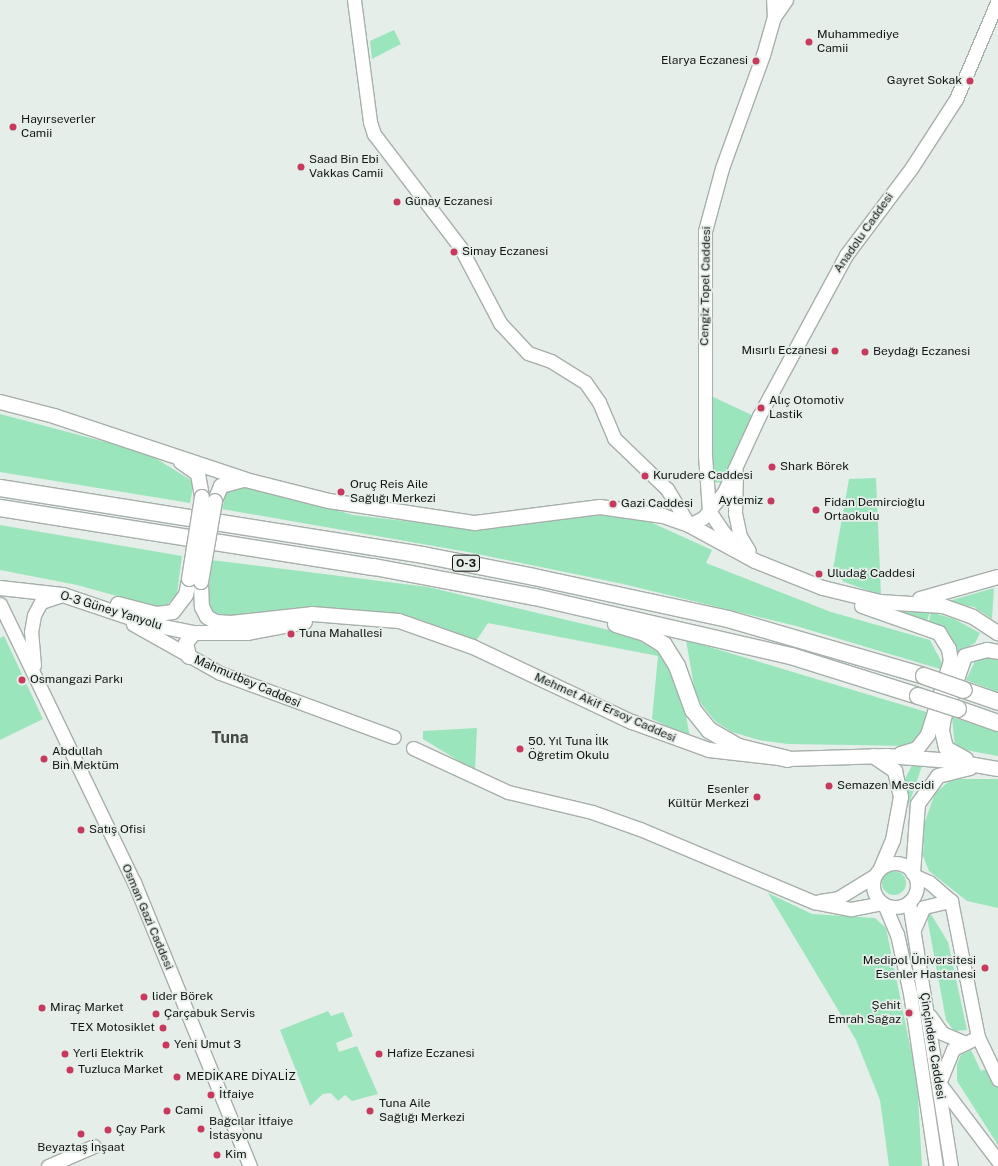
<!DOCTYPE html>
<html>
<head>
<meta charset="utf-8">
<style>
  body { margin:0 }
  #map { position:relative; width:998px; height:1166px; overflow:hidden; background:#e5eee8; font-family:"Public Sans",sans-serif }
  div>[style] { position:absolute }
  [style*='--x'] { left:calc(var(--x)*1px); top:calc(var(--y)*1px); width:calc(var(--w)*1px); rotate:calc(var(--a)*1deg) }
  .green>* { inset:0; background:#9be5bd }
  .round { border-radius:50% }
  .roads { filter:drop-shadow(1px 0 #a7afaa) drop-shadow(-1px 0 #a7afaa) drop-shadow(0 1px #a7afaa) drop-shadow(0 -1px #a7afaa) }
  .secondary>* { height:13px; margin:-6.5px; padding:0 6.5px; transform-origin:6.5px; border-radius:6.5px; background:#fff }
  .secondary>.ring { margin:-6.5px; padding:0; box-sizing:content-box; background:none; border:13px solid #fff; border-radius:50% }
  .primary>* { height:14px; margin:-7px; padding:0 7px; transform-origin:7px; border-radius:7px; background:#fff }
  .highway>* { height:16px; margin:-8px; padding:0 8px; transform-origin:8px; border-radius:8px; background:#fff }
  .bridges { filter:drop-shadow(1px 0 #a7afaa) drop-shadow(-1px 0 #a7afaa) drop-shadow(0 1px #a7afaa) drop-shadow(0 -1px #a7afaa) }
  .primary-bridge>* { height:14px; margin:-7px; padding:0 7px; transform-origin:7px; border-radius:7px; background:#fff }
  .highway-bridge>* { height:16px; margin:-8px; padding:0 8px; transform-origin:8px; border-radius:8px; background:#fff }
  .dots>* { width:11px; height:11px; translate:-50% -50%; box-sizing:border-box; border:2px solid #e5eee8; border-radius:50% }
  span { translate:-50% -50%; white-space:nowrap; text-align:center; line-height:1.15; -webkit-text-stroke:3.5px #e5eee8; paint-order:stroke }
  .shield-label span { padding:1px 3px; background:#e5eee8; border:1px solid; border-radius:3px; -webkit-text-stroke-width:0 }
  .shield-label { font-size:11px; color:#121513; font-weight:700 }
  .poi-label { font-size:12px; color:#121513 }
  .left { translate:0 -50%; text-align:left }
  .right { translate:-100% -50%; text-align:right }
  .street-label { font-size:12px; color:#121513 }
  .district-label { font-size:16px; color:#424945; font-weight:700 }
</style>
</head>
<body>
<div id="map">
  <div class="green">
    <div style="clip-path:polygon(394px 30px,401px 44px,372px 59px,370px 41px)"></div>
    <div style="clip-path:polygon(711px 396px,754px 416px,723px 483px,712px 482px)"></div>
    <div style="clip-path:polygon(0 414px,147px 453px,194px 482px,190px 503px,0 472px)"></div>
    <div style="clip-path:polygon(876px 478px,881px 595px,844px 582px,833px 569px,849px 479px)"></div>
    <div style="clip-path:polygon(241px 483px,353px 515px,483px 530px,580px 516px,616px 516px,648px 521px,712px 550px,706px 563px,831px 612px,930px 640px,943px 665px,940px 669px,796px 626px,623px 584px,468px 552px,222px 509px,228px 487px)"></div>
    <div style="clip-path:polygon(0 525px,182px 556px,177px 594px,165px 607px,153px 606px,77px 585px,0 570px)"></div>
    <div style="clip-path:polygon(211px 560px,428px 587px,630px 635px,663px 655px,684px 706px,690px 737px,652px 719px,658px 656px,488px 623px,476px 641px,403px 615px,305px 608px,225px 616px,213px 614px,208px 605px)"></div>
    <div style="clip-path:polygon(994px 588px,992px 619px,974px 607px,945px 602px)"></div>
    <div style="clip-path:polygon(890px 609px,930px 612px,927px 621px)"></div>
    <div style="clip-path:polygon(931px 612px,954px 619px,980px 633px,975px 643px,958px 652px,949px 634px,929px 621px)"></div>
    <div style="clip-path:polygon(4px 636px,43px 719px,0 740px,0 638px)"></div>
    <div style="clip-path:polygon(686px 640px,933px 714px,914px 746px,788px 744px,759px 740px,732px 732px,716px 722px,702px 705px,695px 692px)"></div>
    <div style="clip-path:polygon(984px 655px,998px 658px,998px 692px,966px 680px,977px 657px)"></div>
    <div style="clip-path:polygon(952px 717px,998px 732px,998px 756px,955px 748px)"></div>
    <div style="clip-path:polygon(477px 728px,475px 771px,423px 739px,423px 731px)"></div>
    <div style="clip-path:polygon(912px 765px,922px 766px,908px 807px,905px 779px)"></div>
    <div style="clip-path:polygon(952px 779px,998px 779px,998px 908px,967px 901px,929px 871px,923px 856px,924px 824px,935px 793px)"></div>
    <div class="round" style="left:882px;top:871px;width:24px;height:24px"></div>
    <div style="clip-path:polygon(768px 893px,812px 914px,875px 918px,886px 928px,917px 1080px,922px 1166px,889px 1166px,880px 1100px,856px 1040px)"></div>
    <div style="clip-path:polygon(929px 911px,948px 942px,967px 1030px,954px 1031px,946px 1020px,927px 917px)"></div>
    <div style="clip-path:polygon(328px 1011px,331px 1016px,343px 1012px,353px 1036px,336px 1043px,339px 1052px,357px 1046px,378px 1094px,352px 1101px,345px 1095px,338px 1101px,331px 1093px,323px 1094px,310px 1106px,280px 1030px)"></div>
    <div style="clip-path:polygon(971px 1050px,981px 1071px,993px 1066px,998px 1077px,998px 1145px,957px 1081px,957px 1064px,961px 1055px)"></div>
  </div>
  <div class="roads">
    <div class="secondary">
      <div style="--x:354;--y:0;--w:123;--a:82.5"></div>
      <div style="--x:370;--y:122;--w:13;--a:72"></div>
      <div style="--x:374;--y:134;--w:142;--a:52.7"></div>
      <div style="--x:460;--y:247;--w:86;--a:62.2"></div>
      <div style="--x:500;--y:323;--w:41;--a:47"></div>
      <div style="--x:528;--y:353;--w:24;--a:19"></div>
      <div style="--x:551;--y:361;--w:40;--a:32"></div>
      <div style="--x:585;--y:382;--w:24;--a:55"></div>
      <div style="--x:599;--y:402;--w:39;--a:67"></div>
      <div style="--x:614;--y:438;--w:74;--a:43.9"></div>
      <div style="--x:667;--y:489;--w:42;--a:58.6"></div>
      <div style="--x:689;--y:525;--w:16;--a:-27"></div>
      <div style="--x:703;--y:518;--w:33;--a:-51"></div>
      <div style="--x:724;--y:492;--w:84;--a:-65.3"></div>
      <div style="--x:759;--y:416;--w:183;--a:-61.6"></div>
      <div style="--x:846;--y:255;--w:110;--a:-53.1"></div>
      <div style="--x:912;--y:167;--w:81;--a:-57.1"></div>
      <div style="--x:956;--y:99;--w:108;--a:-67"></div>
      <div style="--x:774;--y:17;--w:21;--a:-55"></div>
      <div style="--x:736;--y:472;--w:41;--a:91.4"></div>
      <div style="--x:735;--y:513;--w:24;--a:78"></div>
      <div style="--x:740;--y:536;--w:17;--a:59"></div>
      <div style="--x:744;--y:551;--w:27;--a:-138"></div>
      <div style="--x:724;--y:533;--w:27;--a:-124"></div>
      <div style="--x:709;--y:511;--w:56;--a:-94.1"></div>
      <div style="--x:705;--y:455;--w:224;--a:-90"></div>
      <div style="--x:705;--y:231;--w:65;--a:-74.9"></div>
      <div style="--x:722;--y:168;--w:120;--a:-70.1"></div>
      <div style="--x:763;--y:55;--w:40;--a:-74"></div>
      <div style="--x:774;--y:17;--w:17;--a:-93"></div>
      <div style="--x:0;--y:604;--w:309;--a:64.3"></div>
      <div style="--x:134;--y:882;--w:307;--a:67.8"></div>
      <div style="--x:133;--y:624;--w:100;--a:29.4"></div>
      <div style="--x:220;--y:673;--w:185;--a:20.2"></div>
      <div style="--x:34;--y:665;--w:33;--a:-95"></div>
      <div style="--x:31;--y:632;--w:17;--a:-80"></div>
      <div style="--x:34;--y:615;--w:15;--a:-62"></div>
      <div style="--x:41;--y:602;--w:23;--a:-18"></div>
      <div style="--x:413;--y:748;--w:105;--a:24.9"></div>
      <div style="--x:508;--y:792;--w:86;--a:13.4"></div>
      <div style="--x:592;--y:812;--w:51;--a:19.5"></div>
      <div style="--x:640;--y:829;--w:189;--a:22.8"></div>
      <div style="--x:814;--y:902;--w:38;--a:11"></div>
      <div style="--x:851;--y:909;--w:31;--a:-11"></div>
      <div class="ring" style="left:873px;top:863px;width:31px;height:31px"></div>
      <div style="--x:915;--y:876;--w:15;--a:23"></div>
      <div style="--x:929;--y:882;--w:29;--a:41"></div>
      <div style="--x:951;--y:901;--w:139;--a:78.8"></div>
      <div style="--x:978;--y:1037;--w:47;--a:64.5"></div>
      <div style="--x:820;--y:901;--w:18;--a:-9"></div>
      <div style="--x:838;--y:898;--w:42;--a:-31.4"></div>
      <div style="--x:909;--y:902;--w:267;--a:81"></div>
      <div style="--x:884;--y:904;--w:33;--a:67"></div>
      <div style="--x:897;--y:934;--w:60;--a:77.6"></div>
      <div style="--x:910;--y:993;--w:175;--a:81.5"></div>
      <div style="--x:914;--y:929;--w:24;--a:-66"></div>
      <div style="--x:924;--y:907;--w:28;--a:-13"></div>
      <div style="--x:930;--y:1016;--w:21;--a:55"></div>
      <div style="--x:942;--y:1033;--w:23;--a:23"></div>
      <div style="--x:978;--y:1037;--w:28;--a:154"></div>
      <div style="--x:953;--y:1049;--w:37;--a:112"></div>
      <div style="--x:939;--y:1083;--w:98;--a:52.9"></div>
      <div style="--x:48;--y:1166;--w:50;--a:-23.5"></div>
    </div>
    <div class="primary">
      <div style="--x:0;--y:402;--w:56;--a:14.5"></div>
      <div style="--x:54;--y:416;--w:202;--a:18.4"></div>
      <div style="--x:246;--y:480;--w:86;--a:14.2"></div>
      <div style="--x:329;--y:501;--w:148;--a:8.6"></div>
      <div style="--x:475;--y:523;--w:126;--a:-7.3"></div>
      <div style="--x:600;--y:507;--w:64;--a:8.1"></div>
      <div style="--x:663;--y:516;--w:28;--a:19"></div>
      <div style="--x:689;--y:525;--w:75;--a:28.6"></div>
      <div style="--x:755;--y:561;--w:73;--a:21.7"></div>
      <div style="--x:823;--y:588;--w:59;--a:13.8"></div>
      <div style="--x:880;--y:602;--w:63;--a:3.6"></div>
      <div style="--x:943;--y:606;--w:32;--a:20"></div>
      <div style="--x:973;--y:617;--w:30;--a:33"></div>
      <div style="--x:181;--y:462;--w:21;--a:35"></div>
      <div style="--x:198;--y:474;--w:23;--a:80"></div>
      <div style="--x:215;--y:501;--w:16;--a:-68"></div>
      <div style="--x:221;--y:486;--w:23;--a:-15"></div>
      <div style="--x:201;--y:582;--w:25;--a:88"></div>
      <div style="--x:202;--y:607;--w:11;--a:63"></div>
      <div style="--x:207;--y:617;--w:10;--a:29"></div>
      <div style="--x:216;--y:622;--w:15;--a:4"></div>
      <div style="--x:231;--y:623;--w:81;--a:-6.3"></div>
      <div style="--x:312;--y:614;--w:87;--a:4.6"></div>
      <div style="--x:399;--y:621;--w:78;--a:19.4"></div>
      <div style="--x:473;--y:647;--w:176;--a:25.3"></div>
      <div style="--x:632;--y:722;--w:82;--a:20"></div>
      <div style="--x:709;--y:750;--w:80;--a:6.5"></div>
      <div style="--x:788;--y:759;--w:99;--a:-1.7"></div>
      <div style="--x:887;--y:756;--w:65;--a:4.4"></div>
      <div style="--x:952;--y:761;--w:47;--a:9.9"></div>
      <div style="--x:0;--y:588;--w:63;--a:6.3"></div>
      <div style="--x:63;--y:595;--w:91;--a:18.6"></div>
      <div style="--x:149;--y:624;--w:46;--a:11.3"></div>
      <div style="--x:194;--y:633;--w:54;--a:0"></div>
      <div style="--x:248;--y:633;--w:58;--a:-10.9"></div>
      <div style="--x:920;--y:599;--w:81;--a:-15.8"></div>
      <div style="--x:118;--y:604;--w:40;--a:14.4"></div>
      <div style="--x:157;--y:614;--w:16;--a:-7"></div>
      <div style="--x:173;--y:612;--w:21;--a:-53"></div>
      <div style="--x:186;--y:595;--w:16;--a:-79"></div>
      <div style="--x:862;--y:606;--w:82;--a:19.3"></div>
      <div style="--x:939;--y:633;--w:19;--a:58"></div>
      <div style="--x:949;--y:649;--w:12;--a:81"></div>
      <div style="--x:951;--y:661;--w:77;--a:107.3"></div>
      <div style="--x:928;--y:735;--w:18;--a:128"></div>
      <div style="--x:917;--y:749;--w:17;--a:163"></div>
      <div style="--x:189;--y:657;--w:14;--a:-102"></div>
      <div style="--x:186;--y:643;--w:13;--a:-51"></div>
      <div style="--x:873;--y:756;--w:27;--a:34"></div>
      <div style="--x:895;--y:771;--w:27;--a:77"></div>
      <div style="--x:901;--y:797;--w:44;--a:100.5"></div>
      <div style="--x:893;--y:840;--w:30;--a:113"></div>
      <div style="--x:966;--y:759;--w:23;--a:-151"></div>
      <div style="--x:946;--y:748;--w:18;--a:-103"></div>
      <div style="--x:942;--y:730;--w:12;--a:-81"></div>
      <div style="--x:944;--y:718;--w:65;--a:-71.3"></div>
      <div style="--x:965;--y:656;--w:23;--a:-15"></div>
      <div style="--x:987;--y:650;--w:11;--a:10"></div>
      <div style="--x:913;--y:873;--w:69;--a:-85.9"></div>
      <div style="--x:918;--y:804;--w:34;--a:-54"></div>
      <div style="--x:938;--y:776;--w:33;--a:-14"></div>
    </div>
    <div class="highway">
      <div style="--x:0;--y:488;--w:428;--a:9"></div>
      <div style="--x:423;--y:555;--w:113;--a:11.2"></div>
      <div style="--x:534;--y:577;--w:198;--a:12.2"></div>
      <div style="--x:728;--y:619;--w:204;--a:16.2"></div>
      <div style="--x:0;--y:508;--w:379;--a:9"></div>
      <div style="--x:374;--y:567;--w:164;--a:10.6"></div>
      <div style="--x:535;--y:597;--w:263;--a:13"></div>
      <div style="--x:791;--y:656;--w:133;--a:17.5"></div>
      <div style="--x:616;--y:624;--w:30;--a:17"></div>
      <div style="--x:645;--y:633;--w:22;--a:32"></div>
      <div style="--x:664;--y:645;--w:25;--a:58"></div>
      <div style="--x:677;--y:666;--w:47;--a:70"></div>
      <div style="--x:693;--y:710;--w:26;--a:51"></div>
      <div style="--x:709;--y:730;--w:34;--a:30"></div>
      <div style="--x:739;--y:747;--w:50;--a:13.8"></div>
      <div style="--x:964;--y:690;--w:36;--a:19"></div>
      <div style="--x:958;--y:709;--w:42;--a:19.3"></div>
    </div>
  </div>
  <div class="bridges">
    <div class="primary-bridge">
      <div style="--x:189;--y:579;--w:83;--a:-81"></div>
      <div style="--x:201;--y:582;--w:82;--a:-80.2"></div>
    </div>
    <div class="highway-bridge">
      <div style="--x:924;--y:676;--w:42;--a:19.3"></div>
      <div style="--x:918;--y:696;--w:42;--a:18"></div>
    </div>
  </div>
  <div class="dots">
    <div style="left:809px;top:42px;background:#c8395e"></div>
    <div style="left:756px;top:61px;background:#c8395e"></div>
    <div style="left:970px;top:81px;background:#c8395e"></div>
    <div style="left:13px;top:127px;background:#c8395e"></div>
    <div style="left:301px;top:167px;background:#c8395e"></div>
    <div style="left:397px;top:202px;background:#c8395e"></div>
    <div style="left:454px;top:252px;background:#c8395e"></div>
    <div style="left:835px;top:351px;background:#c8395e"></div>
    <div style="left:865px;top:352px;background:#c8395e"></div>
    <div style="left:761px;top:408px;background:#c8395e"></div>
    <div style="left:772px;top:467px;background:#c8395e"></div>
    <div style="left:645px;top:476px;background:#c8395e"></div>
    <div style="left:341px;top:492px;background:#c8395e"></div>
    <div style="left:771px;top:501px;background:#c8395e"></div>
    <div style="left:613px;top:504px;background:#c8395e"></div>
    <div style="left:816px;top:510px;background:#c8395e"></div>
    <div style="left:819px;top:574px;background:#c8395e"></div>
    <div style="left:291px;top:634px;background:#c8395e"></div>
    <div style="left:22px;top:680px;background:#c8395e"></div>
    <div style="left:520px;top:749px;background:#c8395e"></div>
    <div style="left:44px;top:759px;background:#c8395e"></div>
    <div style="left:829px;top:786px;background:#c8395e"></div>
    <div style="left:757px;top:797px;background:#c8395e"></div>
    <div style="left:81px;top:830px;background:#c8395e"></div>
    <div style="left:985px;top:968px;background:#c8395e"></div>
    <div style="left:144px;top:997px;background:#c8395e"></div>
    <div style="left:42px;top:1008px;background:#c8395e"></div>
    <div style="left:909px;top:1013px;background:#c8395e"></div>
    <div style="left:156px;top:1014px;background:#c8395e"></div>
    <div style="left:163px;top:1028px;background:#c8395e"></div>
    <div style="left:166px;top:1045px;background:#c8395e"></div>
    <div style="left:65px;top:1054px;background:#c8395e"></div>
    <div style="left:379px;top:1054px;background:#c8395e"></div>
    <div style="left:70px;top:1070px;background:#c8395e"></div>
    <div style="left:177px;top:1077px;background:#c8395e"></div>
    <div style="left:211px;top:1095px;background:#c8395e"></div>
    <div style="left:167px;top:1111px;background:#c8395e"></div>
    <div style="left:370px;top:1111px;background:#c8395e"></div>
    <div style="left:201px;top:1129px;background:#c8395e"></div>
    <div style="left:108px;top:1130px;background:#c8395e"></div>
    <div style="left:81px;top:1134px;background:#c8395e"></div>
    <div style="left:217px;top:1155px;background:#c8395e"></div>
  </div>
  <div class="shield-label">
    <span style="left:466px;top:563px">O-3</span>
  </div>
  <div class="poi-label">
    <span class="left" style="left:817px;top:42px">Muhammediye<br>Camii</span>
    <span class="right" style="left:748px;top:61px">Elarya Eczanesi</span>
    <span class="right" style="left:962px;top:81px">Gayret Sokak</span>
    <span class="left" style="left:21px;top:127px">Hayırseverler<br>Camii</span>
    <span class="left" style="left:309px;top:167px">Saad Bin Ebi<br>Vakkas Camii</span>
    <span class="left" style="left:405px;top:202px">Günay Eczanesi</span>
    <span class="left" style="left:462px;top:252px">Simay Eczanesi</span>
    <span class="right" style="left:827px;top:351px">Mısırlı Eczanesi</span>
    <span class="left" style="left:873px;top:352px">Beydağı Eczanesi</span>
    <span class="left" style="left:769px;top:408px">Alıç Otomotiv<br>Lastik</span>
    <span class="left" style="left:780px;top:467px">Shark Börek</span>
    <span class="left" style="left:653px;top:476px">Kurudere Caddesi</span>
    <span class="left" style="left:350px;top:492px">Oruç Reis Aile<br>Sağlığı Merkezi</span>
    <span class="right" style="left:763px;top:501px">Aytemiz</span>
    <span class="left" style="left:824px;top:510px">Fidan Demircioğlu<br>Ortaokulu</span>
    <span class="left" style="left:621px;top:504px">Gazi Caddesi</span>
    <span class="left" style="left:827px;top:574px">Uludağ Caddesi</span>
    <span class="left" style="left:299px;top:634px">Tuna Mahallesi</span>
    <span class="left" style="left:30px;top:680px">Osmangazi Parkı</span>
    <span class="left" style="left:528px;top:749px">50. Yıl Tuna İlk<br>Öğretim Okulu</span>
    <span class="left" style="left:52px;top:759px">Abdullah<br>Bin Mektüm</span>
    <span class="left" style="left:837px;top:786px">Semazen Mescidi</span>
    <span class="right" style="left:749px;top:797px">Esenler<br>Kültür Merkezi</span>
    <span class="left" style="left:89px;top:830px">Satış Ofisi</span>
    <span class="right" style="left:976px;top:968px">Medipol Üniversitesi<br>Esenler Hastanesi</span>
    <span class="left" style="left:152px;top:997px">lider Börek</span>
    <span class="right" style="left:901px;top:1013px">Şehit<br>Emrah Sağaz</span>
    <span class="left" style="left:50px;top:1008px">Miraç Market</span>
    <span class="left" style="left:164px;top:1014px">Çarçabuk Servis</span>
    <span class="right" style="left:155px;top:1028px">TEX Motosiklet</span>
    <span class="left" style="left:174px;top:1045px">Yeni Umut 3</span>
    <span class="left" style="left:73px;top:1054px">Yerli Elektrik</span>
    <span class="left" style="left:387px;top:1054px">Hafize Eczanesi</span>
    <span class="left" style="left:78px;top:1070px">Tuzluca Market</span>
    <span class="left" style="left:186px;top:1077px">MEDİKARE DİYALİZ</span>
    <span class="left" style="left:219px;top:1095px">İtfaiye</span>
    <span class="left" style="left:379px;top:1111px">Tuna Aile<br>Sağlığı Merkezi</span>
    <span class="left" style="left:175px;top:1111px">Cami</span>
    <span class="left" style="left:209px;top:1129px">Bağcılar İtfaiye<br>İstasyonu</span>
    <span class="left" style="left:116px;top:1130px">Çay Park</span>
    <span style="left:81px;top:1148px">Beyaztaş İnşaat</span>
    <span class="left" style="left:225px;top:1155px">Kim</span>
  </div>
  <div class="street-label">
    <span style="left:864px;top:233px;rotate:-55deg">Anadolu Caddesi</span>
    <span style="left:706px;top:286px;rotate:-89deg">Cengiz Topel Caddesi</span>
    <span style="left:111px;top:611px;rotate:17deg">O-3 Güney Yanyolu</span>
    <span style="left:247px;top:682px;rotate:23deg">Mahmutbey Caddesi</span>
    <span style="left:605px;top:708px;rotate:24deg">Mehmet Akif Ersoy Caddesi</span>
    <span style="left:147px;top:917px;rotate:67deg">Osman Gazi Caddesi</span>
    <span style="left:932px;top:1046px;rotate:81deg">Çinçindere Caddesi</span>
  </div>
  <div class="district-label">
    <span style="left:230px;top:738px">Tuna</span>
  </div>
</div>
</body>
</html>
